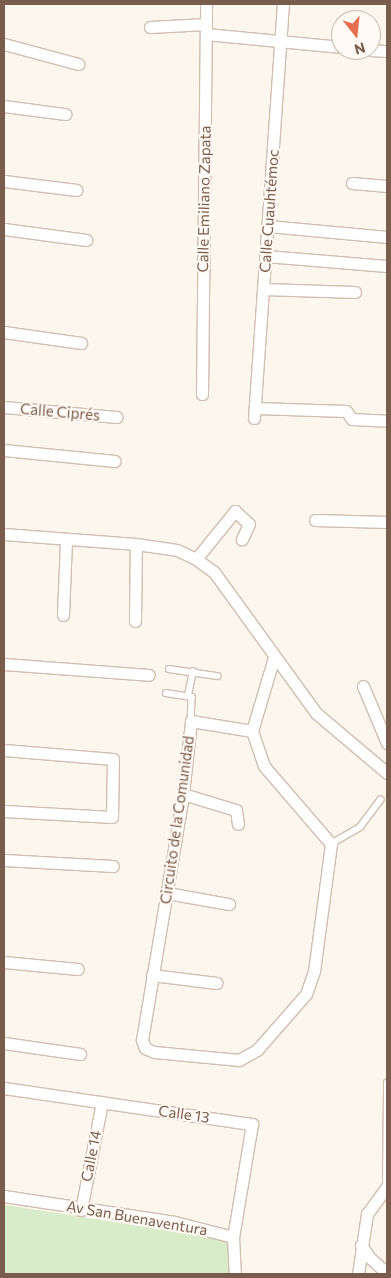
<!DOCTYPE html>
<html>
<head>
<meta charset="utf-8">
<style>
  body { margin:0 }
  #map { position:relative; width:391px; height:1278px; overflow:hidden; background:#fdf6ec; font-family:Commissioner,sans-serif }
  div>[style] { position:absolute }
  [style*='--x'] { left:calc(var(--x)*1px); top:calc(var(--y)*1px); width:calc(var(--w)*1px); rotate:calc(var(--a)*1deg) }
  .green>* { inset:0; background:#d8ecc9 }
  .roads { filter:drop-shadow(1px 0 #d1beb0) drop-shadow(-1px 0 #d1beb0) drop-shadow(0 1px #d1beb0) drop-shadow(0 -1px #d1beb0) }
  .lane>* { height:5.5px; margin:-2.75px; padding:0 2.75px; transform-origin:2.75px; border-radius:2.75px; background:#fff }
  .street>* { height:11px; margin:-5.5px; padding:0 5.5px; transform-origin:5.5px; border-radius:5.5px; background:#fff }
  span { translate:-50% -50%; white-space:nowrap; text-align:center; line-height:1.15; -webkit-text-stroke:4px #fffaf3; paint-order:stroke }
  .street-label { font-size:15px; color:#7a5c4d }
  .frame { position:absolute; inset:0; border:5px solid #7a5c4d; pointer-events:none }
  .north { position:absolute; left:331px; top:10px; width:50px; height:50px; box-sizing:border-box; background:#fffaf3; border:1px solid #cabbb1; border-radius:50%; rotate:164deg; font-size:14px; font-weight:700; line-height:20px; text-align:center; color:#7a5c4d }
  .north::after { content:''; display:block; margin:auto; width:18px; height:22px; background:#e76f51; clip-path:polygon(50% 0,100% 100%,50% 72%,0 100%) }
</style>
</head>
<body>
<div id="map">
  <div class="green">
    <div style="clip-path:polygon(6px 1205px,228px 1240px,230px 1274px,4px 1274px,4px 1206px)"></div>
  </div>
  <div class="roads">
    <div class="lane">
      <div style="--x:169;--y:669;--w:49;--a:8.3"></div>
      <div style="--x:166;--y:693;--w:26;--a:9"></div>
      <div style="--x:192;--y:697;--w:24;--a:92"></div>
      <div style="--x:188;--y:695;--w:24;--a:-78"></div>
      <div style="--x:331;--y:844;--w:34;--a:-30"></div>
      <div style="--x:360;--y:827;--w:34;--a:-53"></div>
      <div style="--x:386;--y:1187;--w:104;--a:-89.4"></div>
    </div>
    <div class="street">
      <div style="--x:150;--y:27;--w:56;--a:-3.1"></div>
      <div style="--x:206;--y:34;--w:136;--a:5.5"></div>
      <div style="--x:4;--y:44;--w:77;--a:15.1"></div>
      <div style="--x:371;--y:50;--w:16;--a:4"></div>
      <div style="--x:4;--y:106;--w:62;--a:7.5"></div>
      <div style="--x:4;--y:181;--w:73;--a:7.1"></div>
      <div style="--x:352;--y:183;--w:35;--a:5"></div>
      <div style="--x:268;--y:226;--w:120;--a:5.3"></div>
      <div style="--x:4;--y:229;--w:83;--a:7.6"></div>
      <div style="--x:266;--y:256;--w:121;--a:4.7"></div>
      <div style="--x:263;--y:289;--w:92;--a:1.9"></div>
      <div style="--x:4;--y:332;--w:78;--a:8.1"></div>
      <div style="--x:202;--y:394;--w:390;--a:-89.4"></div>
      <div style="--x:4;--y:407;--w:113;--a:5.1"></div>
      <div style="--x:256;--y:408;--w:90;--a:1.9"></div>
      <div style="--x:346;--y:411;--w:10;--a:53"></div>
      <div style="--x:352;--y:419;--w:35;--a:3"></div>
      <div style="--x:254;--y:418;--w:415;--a:-86"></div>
      <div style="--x:4;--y:450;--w:111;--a:5.7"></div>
      <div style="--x:315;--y:520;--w:72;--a:1.6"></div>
      <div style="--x:4;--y:534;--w:132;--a:4.3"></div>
      <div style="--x:136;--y:544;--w:41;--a:8.3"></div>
      <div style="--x:177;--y:550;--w:21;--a:25"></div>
      <div style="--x:196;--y:559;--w:22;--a:36"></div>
      <div style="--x:214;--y:572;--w:174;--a:54.1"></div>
      <div style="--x:316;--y:713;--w:93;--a:40.2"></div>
      <div style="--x:196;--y:559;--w:62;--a:-50.9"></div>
      <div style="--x:235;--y:511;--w:19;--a:43"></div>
      <div style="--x:249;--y:524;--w:17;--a:115"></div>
      <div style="--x:63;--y:615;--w:75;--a:-87.7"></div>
      <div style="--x:135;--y:621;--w:77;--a:-89.3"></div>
      <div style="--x:4;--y:664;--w:145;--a:4.3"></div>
      <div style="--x:363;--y:686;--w:62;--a:67.2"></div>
      <div style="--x:191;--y:721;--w:62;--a:9.3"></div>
      <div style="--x:252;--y:731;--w:37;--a:71"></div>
      <div style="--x:264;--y:766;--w:103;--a:49.3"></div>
      <div style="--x:331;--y:844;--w:128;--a:97.6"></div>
      <div style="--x:314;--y:971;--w:24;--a:109"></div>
      <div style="--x:306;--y:994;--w:74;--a:131.2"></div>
      <div style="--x:257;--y:1050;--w:21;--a:151"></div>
      <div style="--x:239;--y:1060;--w:85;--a:-174.6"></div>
      <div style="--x:154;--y:1052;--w:10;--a:-156"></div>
      <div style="--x:145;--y:1048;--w:9;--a:-111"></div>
      <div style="--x:142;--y:1040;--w:249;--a:-80.5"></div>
      <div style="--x:183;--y:794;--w:73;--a:-83.7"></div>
      <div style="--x:252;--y:731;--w:77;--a:-73.4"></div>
      <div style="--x:4;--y:750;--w:109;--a:4.7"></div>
      <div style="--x:113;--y:759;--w:58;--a:91"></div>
      <div style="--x:112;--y:817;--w:108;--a:-176.8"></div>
      <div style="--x:183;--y:794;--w:55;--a:16.8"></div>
      <div style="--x:236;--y:810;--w:14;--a:82"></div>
      <div style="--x:4;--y:860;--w:109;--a:3.2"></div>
      <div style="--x:167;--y:893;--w:63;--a:10.1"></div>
      <div style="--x:4;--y:962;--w:74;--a:5.4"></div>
      <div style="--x:152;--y:975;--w:65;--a:7"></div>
      <div style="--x:4;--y:1043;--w:77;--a:8.2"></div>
      <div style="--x:4;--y:1088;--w:251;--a:8.3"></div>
      <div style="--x:252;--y:1124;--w:115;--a:99.5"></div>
      <div style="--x:4;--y:1196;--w:173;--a:8.6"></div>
      <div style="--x:175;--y:1222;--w:60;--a:14.5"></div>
      <div style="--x:233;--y:1237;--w:37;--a:87"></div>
      <div style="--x:81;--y:1210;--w:110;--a:-79"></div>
      <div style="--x:361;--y:1245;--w:14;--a:56"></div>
      <div style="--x:369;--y:1257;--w:24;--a:42"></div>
      <div style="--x:358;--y:1274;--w:61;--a:-81.5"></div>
      <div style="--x:367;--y:1214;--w:34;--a:-54"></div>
    </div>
  </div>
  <div class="street-label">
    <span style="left:204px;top:199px;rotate:-89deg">Calle Emiliano Zapata</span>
    <span style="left:269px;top:211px;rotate:-86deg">Calle Cuauhtémoc</span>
    <span style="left:60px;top:412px;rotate:5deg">Calle Ciprés</span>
    <span style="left:177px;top:820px;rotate:-82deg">Circuito de la Comunidad</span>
    <span style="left:184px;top:1114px;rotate:8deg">Calle 13</span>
    <span style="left:91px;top:1156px;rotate:-79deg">Calle 14</span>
    <span style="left:137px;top:1218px;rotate:10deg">Av San Buenaventura</span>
  </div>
  <div class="frame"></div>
  <div class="north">N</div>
</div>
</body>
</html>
